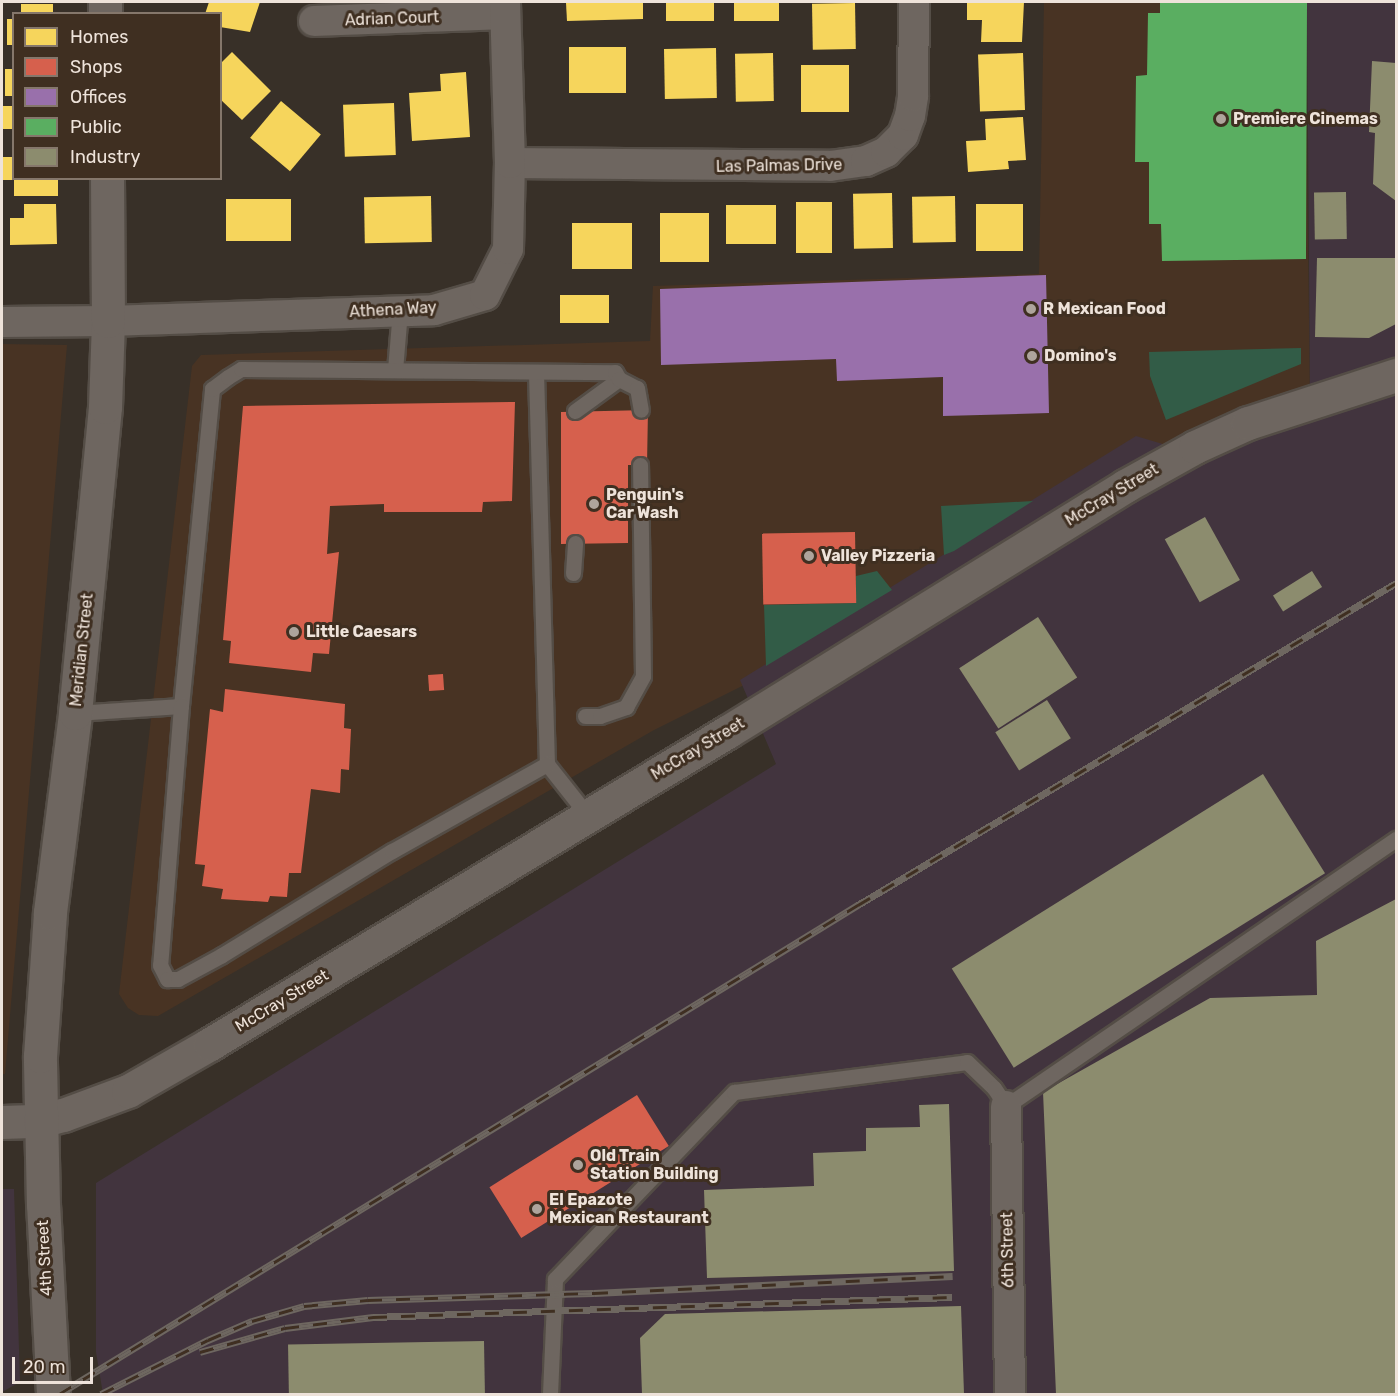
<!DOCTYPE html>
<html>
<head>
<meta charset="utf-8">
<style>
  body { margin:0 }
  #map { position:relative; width:1398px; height:1396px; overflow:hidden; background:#383028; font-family:Rubik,sans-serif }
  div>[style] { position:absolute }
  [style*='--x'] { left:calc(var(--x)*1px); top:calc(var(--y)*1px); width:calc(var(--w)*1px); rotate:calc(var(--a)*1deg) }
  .built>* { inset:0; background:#483323 }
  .industrial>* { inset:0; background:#42343e }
  .green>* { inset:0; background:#325c47 }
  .homes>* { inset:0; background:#f6d55c; transform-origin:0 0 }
  .shops>* { inset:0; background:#d6604d; transform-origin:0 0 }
  .offices>* { inset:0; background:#9970ab }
  .public>* { inset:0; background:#5aae61 }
  .industry>* { inset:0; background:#8c8c6e; transform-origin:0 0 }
  .roads { filter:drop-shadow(2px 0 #544d46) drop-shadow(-2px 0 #544d46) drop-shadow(0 2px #544d46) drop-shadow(0 -2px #544d46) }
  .lane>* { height:15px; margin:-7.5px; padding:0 7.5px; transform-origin:7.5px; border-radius:7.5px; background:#6e6660 }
  .street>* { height:30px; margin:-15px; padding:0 15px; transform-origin:15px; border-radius:15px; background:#6e6660 }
  .secondary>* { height:33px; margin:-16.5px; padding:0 16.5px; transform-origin:16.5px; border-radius:16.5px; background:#6e6660 }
  .rail>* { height:7px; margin-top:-3.5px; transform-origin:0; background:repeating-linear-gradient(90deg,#3f2f21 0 14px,#6e6760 0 28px); box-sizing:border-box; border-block:2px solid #6e6760 }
  .dots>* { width:16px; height:16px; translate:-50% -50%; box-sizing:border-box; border:3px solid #3f2f21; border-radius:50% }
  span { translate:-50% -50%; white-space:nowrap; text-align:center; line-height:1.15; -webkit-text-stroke:6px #3f2f21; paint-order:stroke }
  .street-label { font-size:16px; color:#eee3da }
  .poi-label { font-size:16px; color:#eee3da; font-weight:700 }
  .left { translate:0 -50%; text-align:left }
  .frame { position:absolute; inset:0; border:3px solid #eee3da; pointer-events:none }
  .legend { position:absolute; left:12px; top:12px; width:210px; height:168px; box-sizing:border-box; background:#3f2f21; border:2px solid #85776b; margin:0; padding:8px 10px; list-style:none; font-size:18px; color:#eee3da }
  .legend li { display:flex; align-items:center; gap:12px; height:30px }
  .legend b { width:30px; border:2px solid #85776b }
  .scale { position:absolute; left:12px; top:1357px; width:81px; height:27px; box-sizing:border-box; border:3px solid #eee3da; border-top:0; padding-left:8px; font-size:18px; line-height:21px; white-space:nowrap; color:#eee3da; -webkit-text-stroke:4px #3f2f21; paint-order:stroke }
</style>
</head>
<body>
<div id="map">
  <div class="built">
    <div style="clip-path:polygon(1044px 2px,1305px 2px,1310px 402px,654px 730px,158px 1016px,139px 1015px,128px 1008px,119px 994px,192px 366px,201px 355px,650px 341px,653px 286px,1039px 274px)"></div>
    <div style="clip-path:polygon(2px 344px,67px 345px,5px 1074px,2px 1074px)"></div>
  </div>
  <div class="industrial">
    <div style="clip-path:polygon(1307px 2px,1396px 2px,1396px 1394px,103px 1394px,96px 1352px,96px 1183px,776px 764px,740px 680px,1136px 436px,1186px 451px,1310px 401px)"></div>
    <div style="clip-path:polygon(2px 1189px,14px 1189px,20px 1382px,2px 1392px)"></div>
  </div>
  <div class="green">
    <div style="clip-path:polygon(1301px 348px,1301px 364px,1166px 420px,1150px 376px,1149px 352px)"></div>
    <div style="clip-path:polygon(1033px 501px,954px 551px,944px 555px,941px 506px)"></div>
    <div style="clip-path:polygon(877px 571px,892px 590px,766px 666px,764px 605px,856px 603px,856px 576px)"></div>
  </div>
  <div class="homes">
    <div style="clip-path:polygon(209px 2px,260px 2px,250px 32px,220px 27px,220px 14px,205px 14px)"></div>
    <div style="clip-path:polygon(591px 2px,643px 2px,643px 19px,567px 21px,566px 3px)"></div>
    <div style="left:666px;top:2px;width:48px;height:19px"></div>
    <div style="left:734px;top:2px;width:45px;height:19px"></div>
    <div style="clip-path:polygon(967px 2px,1024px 2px,1022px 42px,981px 42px,982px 20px,967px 20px)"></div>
    <div style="left:855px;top:3px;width:46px;height:43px;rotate:89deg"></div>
    <div style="left:53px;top:4px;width:10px;height:32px;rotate:90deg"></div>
    <div style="left:7px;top:19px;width:7px;height:26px"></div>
    <div style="left:569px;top:47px;width:57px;height:46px"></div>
    <div style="left:716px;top:48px;width:50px;height:52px;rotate:89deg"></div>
    <div style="clip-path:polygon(232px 52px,271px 91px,242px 120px,220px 99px,220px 64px)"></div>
    <div style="left:773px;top:53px;width:48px;height:38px;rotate:89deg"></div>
    <div style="left:1023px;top:53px;width:57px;height:45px;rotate:88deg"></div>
    <div style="left:849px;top:65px;width:47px;height:48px;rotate:90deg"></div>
    <div style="left:5px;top:69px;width:9px;height:27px"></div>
    <div style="clip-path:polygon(466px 72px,470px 137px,412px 141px,409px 93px,441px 91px,440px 74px)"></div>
    <div style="left:281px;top:101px;width:52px;height:48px;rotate:40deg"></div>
    <div style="left:394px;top:103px;width:52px;height:51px;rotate:88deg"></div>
    <div style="left:2px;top:106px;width:12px;height:23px"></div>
    <div style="clip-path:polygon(1023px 117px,1026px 160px,1008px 161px,1009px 169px,968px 172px,966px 141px,986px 140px,985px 119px)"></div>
    <div style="left:2px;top:157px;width:12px;height:23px"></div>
    <div style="left:14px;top:178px;width:44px;height:18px"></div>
    <div style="left:892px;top:193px;width:55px;height:39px;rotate:89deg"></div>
    <div style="left:431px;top:196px;width:46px;height:67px;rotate:89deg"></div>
    <div style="left:955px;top:196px;width:46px;height:43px;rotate:89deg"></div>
    <div style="left:291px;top:199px;width:42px;height:65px;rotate:90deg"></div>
    <div style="left:796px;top:202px;width:36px;height:51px"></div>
    <div style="clip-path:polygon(24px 204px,56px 204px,57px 244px,10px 245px,10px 218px,24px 218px)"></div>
    <div style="left:1023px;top:204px;width:47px;height:47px;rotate:90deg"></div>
    <div style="left:726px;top:205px;width:50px;height:39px"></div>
    <div style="left:660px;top:213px;width:49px;height:49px"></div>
    <div style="left:572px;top:223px;width:60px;height:46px"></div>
    <div style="left:609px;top:295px;width:28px;height:49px;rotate:90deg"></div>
  </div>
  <div class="shops">
    <div style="clip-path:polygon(515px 402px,512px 501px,483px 502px,482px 512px,384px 512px,384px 504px,330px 506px,327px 554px,339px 552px,329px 654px,313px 653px,311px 672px,229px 663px,231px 641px,223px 640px,243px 406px)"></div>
    <div style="clip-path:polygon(648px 410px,647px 465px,628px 465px,628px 543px,561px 544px,561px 412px)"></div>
    <div style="left:855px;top:532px;width:71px;height:93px;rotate:89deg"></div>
    <div style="left:443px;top:674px;width:16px;height:15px;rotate:86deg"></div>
    <div style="clip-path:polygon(225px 689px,345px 704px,344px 728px,351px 729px,349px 770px,341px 769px,340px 793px,311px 789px,301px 873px,289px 873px,287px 897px,270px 896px,268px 902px,221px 899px,223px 889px,202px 886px,205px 865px,195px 864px,210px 709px,223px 712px)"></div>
    <div style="left:637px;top:1095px;width:60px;height:174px;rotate:58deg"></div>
  </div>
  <div class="offices">
    <div style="clip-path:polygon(1046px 275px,1049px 413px,943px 416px,943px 377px,837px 381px,836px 359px,661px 365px,660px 289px)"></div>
  </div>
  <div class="public">
    <div style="clip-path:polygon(1160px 2px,1307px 2px,1306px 259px,1162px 261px,1161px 224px,1149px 224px,1149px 162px,1135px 162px,1136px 76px,1147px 75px,1148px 13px,1160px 13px)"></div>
  </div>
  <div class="industry">
    <div style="clip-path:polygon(1372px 61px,1396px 63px,1396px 201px,1373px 184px,1375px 133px,1369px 132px)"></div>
    <div style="left:1346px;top:192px;width:47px;height:32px;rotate:89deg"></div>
    <div style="clip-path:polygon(1317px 258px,1396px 258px,1396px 324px,1369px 338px,1315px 337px)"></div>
    <div style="left:1205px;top:517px;width:72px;height:46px;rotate:61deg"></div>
    <div style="left:1312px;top:571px;width:19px;height:46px;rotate:58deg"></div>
    <div style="left:1038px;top:617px;width:72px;height:94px;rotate:57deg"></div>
    <div style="left:1047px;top:700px;width:45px;height:61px;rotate:58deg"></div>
    <div style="left:1263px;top:774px;width:117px;height:367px;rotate:58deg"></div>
    <div style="clip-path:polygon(1396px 899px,1396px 1394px,1056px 1394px,1043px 1092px,1210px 998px,1317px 995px,1316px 941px)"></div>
    <div style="clip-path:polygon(949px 1104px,954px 1271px,707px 1278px,704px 1190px,814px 1186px,813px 1153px,866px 1151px,866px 1128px,920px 1127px,919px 1105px)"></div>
    <div style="clip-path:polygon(961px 1306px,964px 1394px,642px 1394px,640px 1338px,665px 1314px)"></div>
    <div style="left:484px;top:1341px;width:53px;height:196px;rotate:89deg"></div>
  </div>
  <div class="roads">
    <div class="lane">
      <div style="--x:395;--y:370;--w:59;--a:-85.2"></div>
      <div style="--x:536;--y:372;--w:392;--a:88.4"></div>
      <div style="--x:547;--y:764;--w:66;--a:51.7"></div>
      <div style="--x:575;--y:411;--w:54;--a:-36"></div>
      <div style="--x:573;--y:573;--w:30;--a:-86"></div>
      <div style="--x:181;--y:706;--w:319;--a:-84.4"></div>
      <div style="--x:212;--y:389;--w:20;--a:-37"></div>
      <div style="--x:228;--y:377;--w:15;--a:-32"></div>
      <div style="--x:241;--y:369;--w:374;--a:0.5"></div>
      <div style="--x:615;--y:372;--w:8;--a:60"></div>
      <div style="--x:619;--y:379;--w:20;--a:27"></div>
      <div style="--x:637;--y:388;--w:22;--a:80"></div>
      <div style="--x:75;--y:713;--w:106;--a:-3.8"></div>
      <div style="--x:181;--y:706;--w:260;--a:94.6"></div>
      <div style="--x:160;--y:965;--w:16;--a:63"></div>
      <div style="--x:167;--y:979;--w:11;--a:0"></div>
      <div style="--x:178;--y:979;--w:50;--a:-28.6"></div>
      <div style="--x:222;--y:955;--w:199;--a:-31.5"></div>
      <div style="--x:392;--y:851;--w:178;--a:-29.3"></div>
      <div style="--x:585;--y:716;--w:15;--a:0"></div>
      <div style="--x:600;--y:716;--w:28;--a:-19"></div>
      <div style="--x:626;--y:707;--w:35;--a:-61"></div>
      <div style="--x:643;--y:676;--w:211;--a:-90.8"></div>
      <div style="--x:550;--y:1394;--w:115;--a:-87.5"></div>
      <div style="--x:555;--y:1279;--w:259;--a:-46.3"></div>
      <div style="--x:734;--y:1092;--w:235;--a:-7.3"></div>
      <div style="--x:967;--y:1062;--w:37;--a:44"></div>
      <div style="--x:994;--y:1088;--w:22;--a:56"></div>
      <div style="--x:1006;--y:1106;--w:473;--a:-34.4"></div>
    </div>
    <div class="street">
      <div style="--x:314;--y:21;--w:191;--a:-2.1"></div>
      <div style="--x:510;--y:163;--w:320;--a:0.5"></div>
      <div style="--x:830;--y:166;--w:36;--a:-8"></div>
      <div style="--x:866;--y:161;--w:22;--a:-24"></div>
      <div style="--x:886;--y:152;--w:24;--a:-45"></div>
      <div style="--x:903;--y:135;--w:20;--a:-70"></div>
      <div style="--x:910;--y:116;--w:20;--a:-81"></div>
      <div style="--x:913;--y:96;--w:94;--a:-89.4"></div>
      <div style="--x:2;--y:322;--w:106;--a:-0.5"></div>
      <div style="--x:108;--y:321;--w:326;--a:-1.9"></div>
      <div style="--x:434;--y:310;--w:53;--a:-16.4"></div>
      <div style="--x:485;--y:295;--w:51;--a:-63.4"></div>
      <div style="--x:508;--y:249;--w:86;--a:-88.7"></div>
      <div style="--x:510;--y:163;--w:161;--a:-91.8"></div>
      <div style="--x:1006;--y:1106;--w:288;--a:89.2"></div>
    </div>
    <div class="secondary">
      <div style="--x:105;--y:2;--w:12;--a:90"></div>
      <div style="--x:2;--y:1122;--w:38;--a:-2"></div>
      <div style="--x:40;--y:1121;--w:24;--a:-15"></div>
      <div style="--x:63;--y:1115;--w:69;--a:-20.3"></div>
      <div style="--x:128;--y:1091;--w:95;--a:-29.8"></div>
      <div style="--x:210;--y:1044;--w:604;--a:-31.11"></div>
      <div style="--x:727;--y:732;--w:468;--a:-31.7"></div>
      <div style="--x:1125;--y:486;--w:80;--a:-29.1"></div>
      <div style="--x:1195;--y:447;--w:58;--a:-24.4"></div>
      <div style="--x:1248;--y:423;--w:156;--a:-18"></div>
      <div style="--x:53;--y:1394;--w:189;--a:-93"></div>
      <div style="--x:43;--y:1205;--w:149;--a:-91.2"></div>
      <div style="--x:40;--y:1056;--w:144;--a:-86"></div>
      <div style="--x:50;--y:912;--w:201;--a:-82.8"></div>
      <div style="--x:75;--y:713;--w:307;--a:-84.4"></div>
      <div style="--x:105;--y:407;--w:86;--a:-88"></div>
      <div style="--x:108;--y:321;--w:143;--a:-90.4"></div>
    </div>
  </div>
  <div class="rail">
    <div style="--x:200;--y:1352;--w:88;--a:-15.8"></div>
    <div style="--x:285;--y:1328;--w:89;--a:-7.1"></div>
    <div style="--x:373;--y:1317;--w:579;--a:-1.98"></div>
    <div style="--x:59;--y:1394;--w:937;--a:-31.47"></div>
    <div style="--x:858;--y:905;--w:627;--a:-30.9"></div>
    <div style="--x:101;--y:1394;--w:120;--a:-26.8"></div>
    <div style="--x:208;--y:1340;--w:48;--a:-23.4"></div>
    <div style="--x:252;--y:1321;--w:54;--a:-16.1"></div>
    <div style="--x:304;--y:1306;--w:64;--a:-5.4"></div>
    <div style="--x:368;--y:1300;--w:226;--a:-1.8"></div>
    <div style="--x:594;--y:1293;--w:359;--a:-2.7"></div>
  </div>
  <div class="dots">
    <div style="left:1221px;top:119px;background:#aea49c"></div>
    <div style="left:1031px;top:309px;background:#aea49c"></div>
    <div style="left:1032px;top:356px;background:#aea49c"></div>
    <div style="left:594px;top:504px;background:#aea49c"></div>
    <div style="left:809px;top:556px;background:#aea49c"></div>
    <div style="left:294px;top:632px;background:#aea49c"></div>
    <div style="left:578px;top:1165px;background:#aea49c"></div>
    <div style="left:537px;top:1209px;background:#aea49c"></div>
  </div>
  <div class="street-label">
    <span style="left:392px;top:19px;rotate:-2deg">Adrian Court</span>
    <span style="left:779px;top:166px;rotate:-1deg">Las Palmas Drive</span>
    <span style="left:393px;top:310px;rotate:-3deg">Athena Way</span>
    <span style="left:1112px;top:495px;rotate:-31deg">McCray Street</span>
    <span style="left:82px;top:650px;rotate:-84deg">Meridian Street</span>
    <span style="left:698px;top:749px;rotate:-31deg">McCray Street</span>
    <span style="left:282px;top:1001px;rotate:-31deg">McCray Street</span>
    <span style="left:1008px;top:1250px;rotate:-91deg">6th Street</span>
    <span style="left:45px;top:1258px;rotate:-93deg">4th Street</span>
  </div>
  <div class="poi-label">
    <span class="left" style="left:1233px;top:119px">Premiere Cinemas</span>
    <span class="left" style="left:1043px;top:309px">R Mexican Food</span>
    <span class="left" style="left:1044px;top:356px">Domino's</span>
    <span class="left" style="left:606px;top:504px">Penguin's<br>Car Wash</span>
    <span class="left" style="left:821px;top:556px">Valley Pizzeria</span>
    <span class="left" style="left:306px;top:632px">Little Caesars</span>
    <span class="left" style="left:590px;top:1165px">Old Train<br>Station Building</span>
    <span class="left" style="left:549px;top:1209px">El Epazote<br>Mexican Restaurant</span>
  </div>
  <div class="frame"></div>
  <ul class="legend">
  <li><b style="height:16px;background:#f6d55c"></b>Homes</li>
  <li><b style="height:16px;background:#d6604d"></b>Shops</li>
  <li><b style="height:16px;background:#9970ab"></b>Offices</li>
  <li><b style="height:16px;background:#5aae61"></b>Public</li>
  <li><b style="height:16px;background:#8c8c6e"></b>Industry</li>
  </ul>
  <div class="scale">20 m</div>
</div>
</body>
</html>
